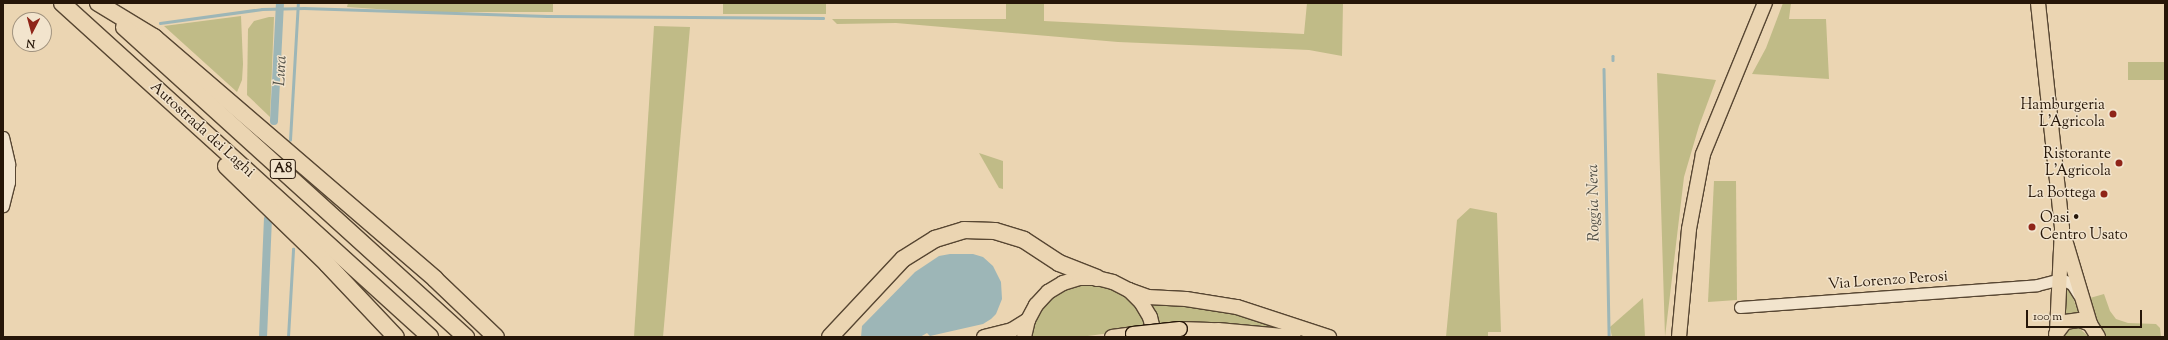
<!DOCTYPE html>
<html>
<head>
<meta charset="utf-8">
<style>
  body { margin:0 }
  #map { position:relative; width:2168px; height:340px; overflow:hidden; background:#ebd5b2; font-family:"Sorts Mill Goudy",serif }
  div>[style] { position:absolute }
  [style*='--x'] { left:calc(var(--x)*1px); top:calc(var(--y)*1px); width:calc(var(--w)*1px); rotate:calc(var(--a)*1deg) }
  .green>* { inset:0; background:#c0bb87; transform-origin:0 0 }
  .water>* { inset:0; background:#9db6b7 }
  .stream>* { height:2.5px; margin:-1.25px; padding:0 1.25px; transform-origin:1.25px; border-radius:1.25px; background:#9db6b7 }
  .canal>* { height:8px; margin:-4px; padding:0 4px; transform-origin:4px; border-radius:4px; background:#9db6b7 }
  .roads { filter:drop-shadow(1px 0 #574632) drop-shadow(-1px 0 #574632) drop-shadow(0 1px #574632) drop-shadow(0 -1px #574632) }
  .minor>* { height:11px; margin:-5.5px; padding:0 5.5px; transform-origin:5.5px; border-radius:5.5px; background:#f2e4cd }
  .major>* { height:14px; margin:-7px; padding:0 7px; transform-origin:7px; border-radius:7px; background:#ebd5b2 }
  .highway>* { height:16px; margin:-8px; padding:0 8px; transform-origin:8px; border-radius:8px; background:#ebd5b2 }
  .bridges { filter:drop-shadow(1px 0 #261608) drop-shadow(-1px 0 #261608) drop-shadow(0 1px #261608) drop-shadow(0 -1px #261608) }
  .major-bridge>* { height:14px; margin:-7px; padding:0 7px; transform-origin:7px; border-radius:7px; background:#ebd5b2 }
  .dots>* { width:11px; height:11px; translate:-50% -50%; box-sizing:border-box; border:2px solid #f2e4cd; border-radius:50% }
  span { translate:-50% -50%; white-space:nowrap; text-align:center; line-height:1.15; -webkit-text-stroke:3px #f2e4cd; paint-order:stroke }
  .shield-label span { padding:1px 3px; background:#f2e4cd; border:1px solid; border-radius:3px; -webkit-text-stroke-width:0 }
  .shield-label { font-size:14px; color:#261608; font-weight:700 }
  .poi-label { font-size:15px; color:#261608 }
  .right { translate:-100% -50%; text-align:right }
  .left { translate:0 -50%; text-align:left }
  .street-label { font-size:15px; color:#261608 }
  .water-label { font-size:16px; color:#504e45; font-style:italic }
  .frame { position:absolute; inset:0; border:4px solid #261608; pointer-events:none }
  .north { position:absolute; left:12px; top:12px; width:40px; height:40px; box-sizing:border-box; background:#f2e4cd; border:1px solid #a0927e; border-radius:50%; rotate:186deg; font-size:11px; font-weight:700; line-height:16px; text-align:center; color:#261608 }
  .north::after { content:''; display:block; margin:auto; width:14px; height:18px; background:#8f2418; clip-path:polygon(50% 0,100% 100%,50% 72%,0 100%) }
  .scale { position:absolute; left:2026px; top:310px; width:116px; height:18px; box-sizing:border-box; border:2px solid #261608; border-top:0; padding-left:5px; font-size:12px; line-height:14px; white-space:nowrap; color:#261608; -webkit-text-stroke:3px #f2e4cd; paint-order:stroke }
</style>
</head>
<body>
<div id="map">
  <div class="green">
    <div style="clip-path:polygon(348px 3px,553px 3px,553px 12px,421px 12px,347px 7px)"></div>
    <div style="left:723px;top:3px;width:103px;height:11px"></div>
    <div style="clip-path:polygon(1006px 3px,1044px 3px,1044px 21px,1304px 34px,1307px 3px,1343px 3px,1342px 56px,1309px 50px,1118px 42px,896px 23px,837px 24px,832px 19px,1006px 19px)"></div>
    <div style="clip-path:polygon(1783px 3px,1791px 3px,1789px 19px,1826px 19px,1829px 79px,1752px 74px,1766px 48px)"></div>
    <div style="clip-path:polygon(241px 16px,243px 64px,242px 80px,237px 92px,164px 26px)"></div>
    <div style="clip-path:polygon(269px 17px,274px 17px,270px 117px,247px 95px,248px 29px,254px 21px)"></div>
    <div style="clip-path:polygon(654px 26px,690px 27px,663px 337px,634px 337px)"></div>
    <div style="left:2165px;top:62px;width:18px;height:37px;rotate:90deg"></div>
    <div style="clip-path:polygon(1657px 73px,1716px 80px,1699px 126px,1684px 177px,1665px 337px)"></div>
    <div style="clip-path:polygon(979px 153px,1003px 161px,1003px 189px,999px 188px)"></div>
    <div style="clip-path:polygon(1714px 181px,1736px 181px,1737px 300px,1708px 302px)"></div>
    <div style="clip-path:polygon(1470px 208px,1497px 213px,1501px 332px,1488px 332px,1488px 337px,1446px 337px,1457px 220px)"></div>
    <div style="clip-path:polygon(1084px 284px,1103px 285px,1120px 292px,1131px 300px,1149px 328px,1080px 337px,1031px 337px,1034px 323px,1048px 301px,1061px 291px)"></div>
    <div style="clip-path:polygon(2066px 287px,2071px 292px,2077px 309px,2083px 314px,2063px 316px)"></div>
    <div style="clip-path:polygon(2104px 294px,2110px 311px,2116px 319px,2128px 323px,2156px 324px,2160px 328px,2161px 337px,2102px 337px,2092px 310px,2090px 298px)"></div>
    <div style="clip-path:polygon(1643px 298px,1645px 337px,1612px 337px,1610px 327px)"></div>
    <div style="clip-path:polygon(1149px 301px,1222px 307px,1290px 332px,1159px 327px)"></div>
    <div style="clip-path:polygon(2078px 327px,2089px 337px,2062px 337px,2067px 329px)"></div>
  </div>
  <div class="water">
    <div style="clip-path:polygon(950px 254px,973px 254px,983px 257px,993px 266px,1001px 282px,1002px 299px,996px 314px,991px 319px,983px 324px,930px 336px,927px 333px,920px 337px,861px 337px,862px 326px,915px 272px,939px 256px)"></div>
  </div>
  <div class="stream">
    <div style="--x:160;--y:23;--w:103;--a:-7.8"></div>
    <div style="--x:262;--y:9;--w:42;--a:-1.4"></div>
    <div style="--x:304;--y:8;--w:243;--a:1.9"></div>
    <div style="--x:547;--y:16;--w:276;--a:0.4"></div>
    <div style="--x:1613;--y:56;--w:4;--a:90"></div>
    <div style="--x:1604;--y:69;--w:268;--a:88.9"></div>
    <div style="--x:290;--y:140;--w:137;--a:-86.7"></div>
    <div style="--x:288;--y:337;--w:88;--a:-86.7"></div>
  </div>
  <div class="canal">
    <div style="--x:274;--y:121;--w:118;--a:-87.1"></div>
    <div style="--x:263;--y:337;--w:118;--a:-87.6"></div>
  </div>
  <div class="roads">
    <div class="minor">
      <div style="--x:3;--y:137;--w:28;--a:77"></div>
      <div style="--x:9;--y:164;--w:18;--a:90"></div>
      <div style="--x:9;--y:182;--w:25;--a:104"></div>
      <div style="--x:1740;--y:307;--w:298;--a:-4.2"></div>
      <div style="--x:2037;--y:285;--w:25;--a:-14"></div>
      <div style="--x:2061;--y:279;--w:12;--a:24"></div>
      <div style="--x:2072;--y:284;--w:13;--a:58"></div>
    </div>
    <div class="major">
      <div style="--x:2038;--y:3;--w:227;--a:83.9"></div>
      <div style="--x:2062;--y:229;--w:103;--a:92.8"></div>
      <div style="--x:2065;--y:240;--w:88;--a:73.4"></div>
      <div style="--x:1129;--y:290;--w:20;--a:20"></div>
      <div style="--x:1148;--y:297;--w:38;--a:3"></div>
      <div style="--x:1186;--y:299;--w:52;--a:8.9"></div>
      <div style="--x:1237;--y:307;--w:97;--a:18.1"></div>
      <div style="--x:1180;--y:329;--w:38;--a:2"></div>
      <div style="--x:1218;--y:330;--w:76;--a:5.3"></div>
      <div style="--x:2056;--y:334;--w:15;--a:-53"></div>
      <div style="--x:2065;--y:322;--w:15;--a:-8"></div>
      <div style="--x:2080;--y:320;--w:11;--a:22"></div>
      <div style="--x:2090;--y:324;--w:15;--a:58"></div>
      <div style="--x:984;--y:337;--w:29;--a:-14"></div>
      <div style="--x:1012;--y:330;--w:19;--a:-32"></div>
      <div style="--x:1024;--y:337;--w:17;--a:-77"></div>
      <div style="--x:1028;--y:320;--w:17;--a:-62"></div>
      <div style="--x:1036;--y:305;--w:18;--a:-47"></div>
      <div style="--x:1048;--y:292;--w:17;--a:-31"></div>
      <div style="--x:1063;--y:283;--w:17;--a:-17"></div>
      <div style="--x:1079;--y:278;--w:18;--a:0"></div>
      <div style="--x:1097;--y:278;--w:16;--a:14"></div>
      <div style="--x:1113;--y:282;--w:18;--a:27"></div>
      <div style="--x:1129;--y:290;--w:17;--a:45"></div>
      <div style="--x:1141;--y:302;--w:17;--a:59"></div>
      <div style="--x:1150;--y:317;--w:21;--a:76"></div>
      <div style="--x:1112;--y:337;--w:21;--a:-8"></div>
      <div style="--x:1679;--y:337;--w:108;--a:-84.7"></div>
      <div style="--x:1689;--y:229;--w:76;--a:-79.4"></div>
      <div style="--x:1703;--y:154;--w:163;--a:-67.7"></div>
    </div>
    <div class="highway">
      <div style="--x:62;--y:3;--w:497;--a:42.2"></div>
      <div style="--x:98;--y:3;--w:66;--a:31.3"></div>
      <div style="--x:154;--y:37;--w:371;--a:40.7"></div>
      <div style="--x:435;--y:279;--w:84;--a:43.6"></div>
      <div style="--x:124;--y:27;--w:462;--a:42.2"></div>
      <div style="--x:226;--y:166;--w:141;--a:44.1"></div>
      <div style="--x:327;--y:264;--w:100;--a:46.6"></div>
      <div style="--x:830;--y:337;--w:107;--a:-46.9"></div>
      <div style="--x:903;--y:259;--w:38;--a:-32"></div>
      <div style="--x:935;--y:239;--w:30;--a:-17"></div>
      <div style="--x:964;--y:230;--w:31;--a:2"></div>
      <div style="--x:995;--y:231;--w:30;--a:17"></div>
      <div style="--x:1024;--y:240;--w:42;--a:33.3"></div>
      <div style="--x:1059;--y:263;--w:41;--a:21.5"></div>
    </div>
  </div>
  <div class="bridges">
    <div class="major-bridge">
      <div style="--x:1133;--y:334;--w:47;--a:-6.1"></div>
    </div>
  </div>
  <div class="dots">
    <div style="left:2113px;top:114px;background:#8f2418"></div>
    <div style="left:2119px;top:163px;background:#8f2418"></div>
    <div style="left:2104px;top:194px;background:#8f2418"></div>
    <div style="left:2032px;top:227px;background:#8f2418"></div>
  </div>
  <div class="shield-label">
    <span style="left:283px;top:169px">A8</span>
  </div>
  <div class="poi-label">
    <span class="right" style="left:2105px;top:114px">Hamburgeria<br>L'Agricola</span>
    <span class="right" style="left:2111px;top:163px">Ristorante<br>L'Agricola</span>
    <span class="right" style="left:2096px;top:194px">La Bottega</span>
    <span class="left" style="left:2040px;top:227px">Oasi •<br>Centro Usato</span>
  </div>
  <div class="street-label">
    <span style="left:202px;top:130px;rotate:42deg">Autostrada dei Laghi</span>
    <span style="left:1888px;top:281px;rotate:-4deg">Via Lorenzo Perosi</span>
  </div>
  <div class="water-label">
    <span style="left:282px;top:71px;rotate:-87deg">Lura</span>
    <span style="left:1595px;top:203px;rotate:-91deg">Roggia Nera</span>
  </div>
  <div class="frame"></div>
  <div class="north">N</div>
  <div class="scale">100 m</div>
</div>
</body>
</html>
